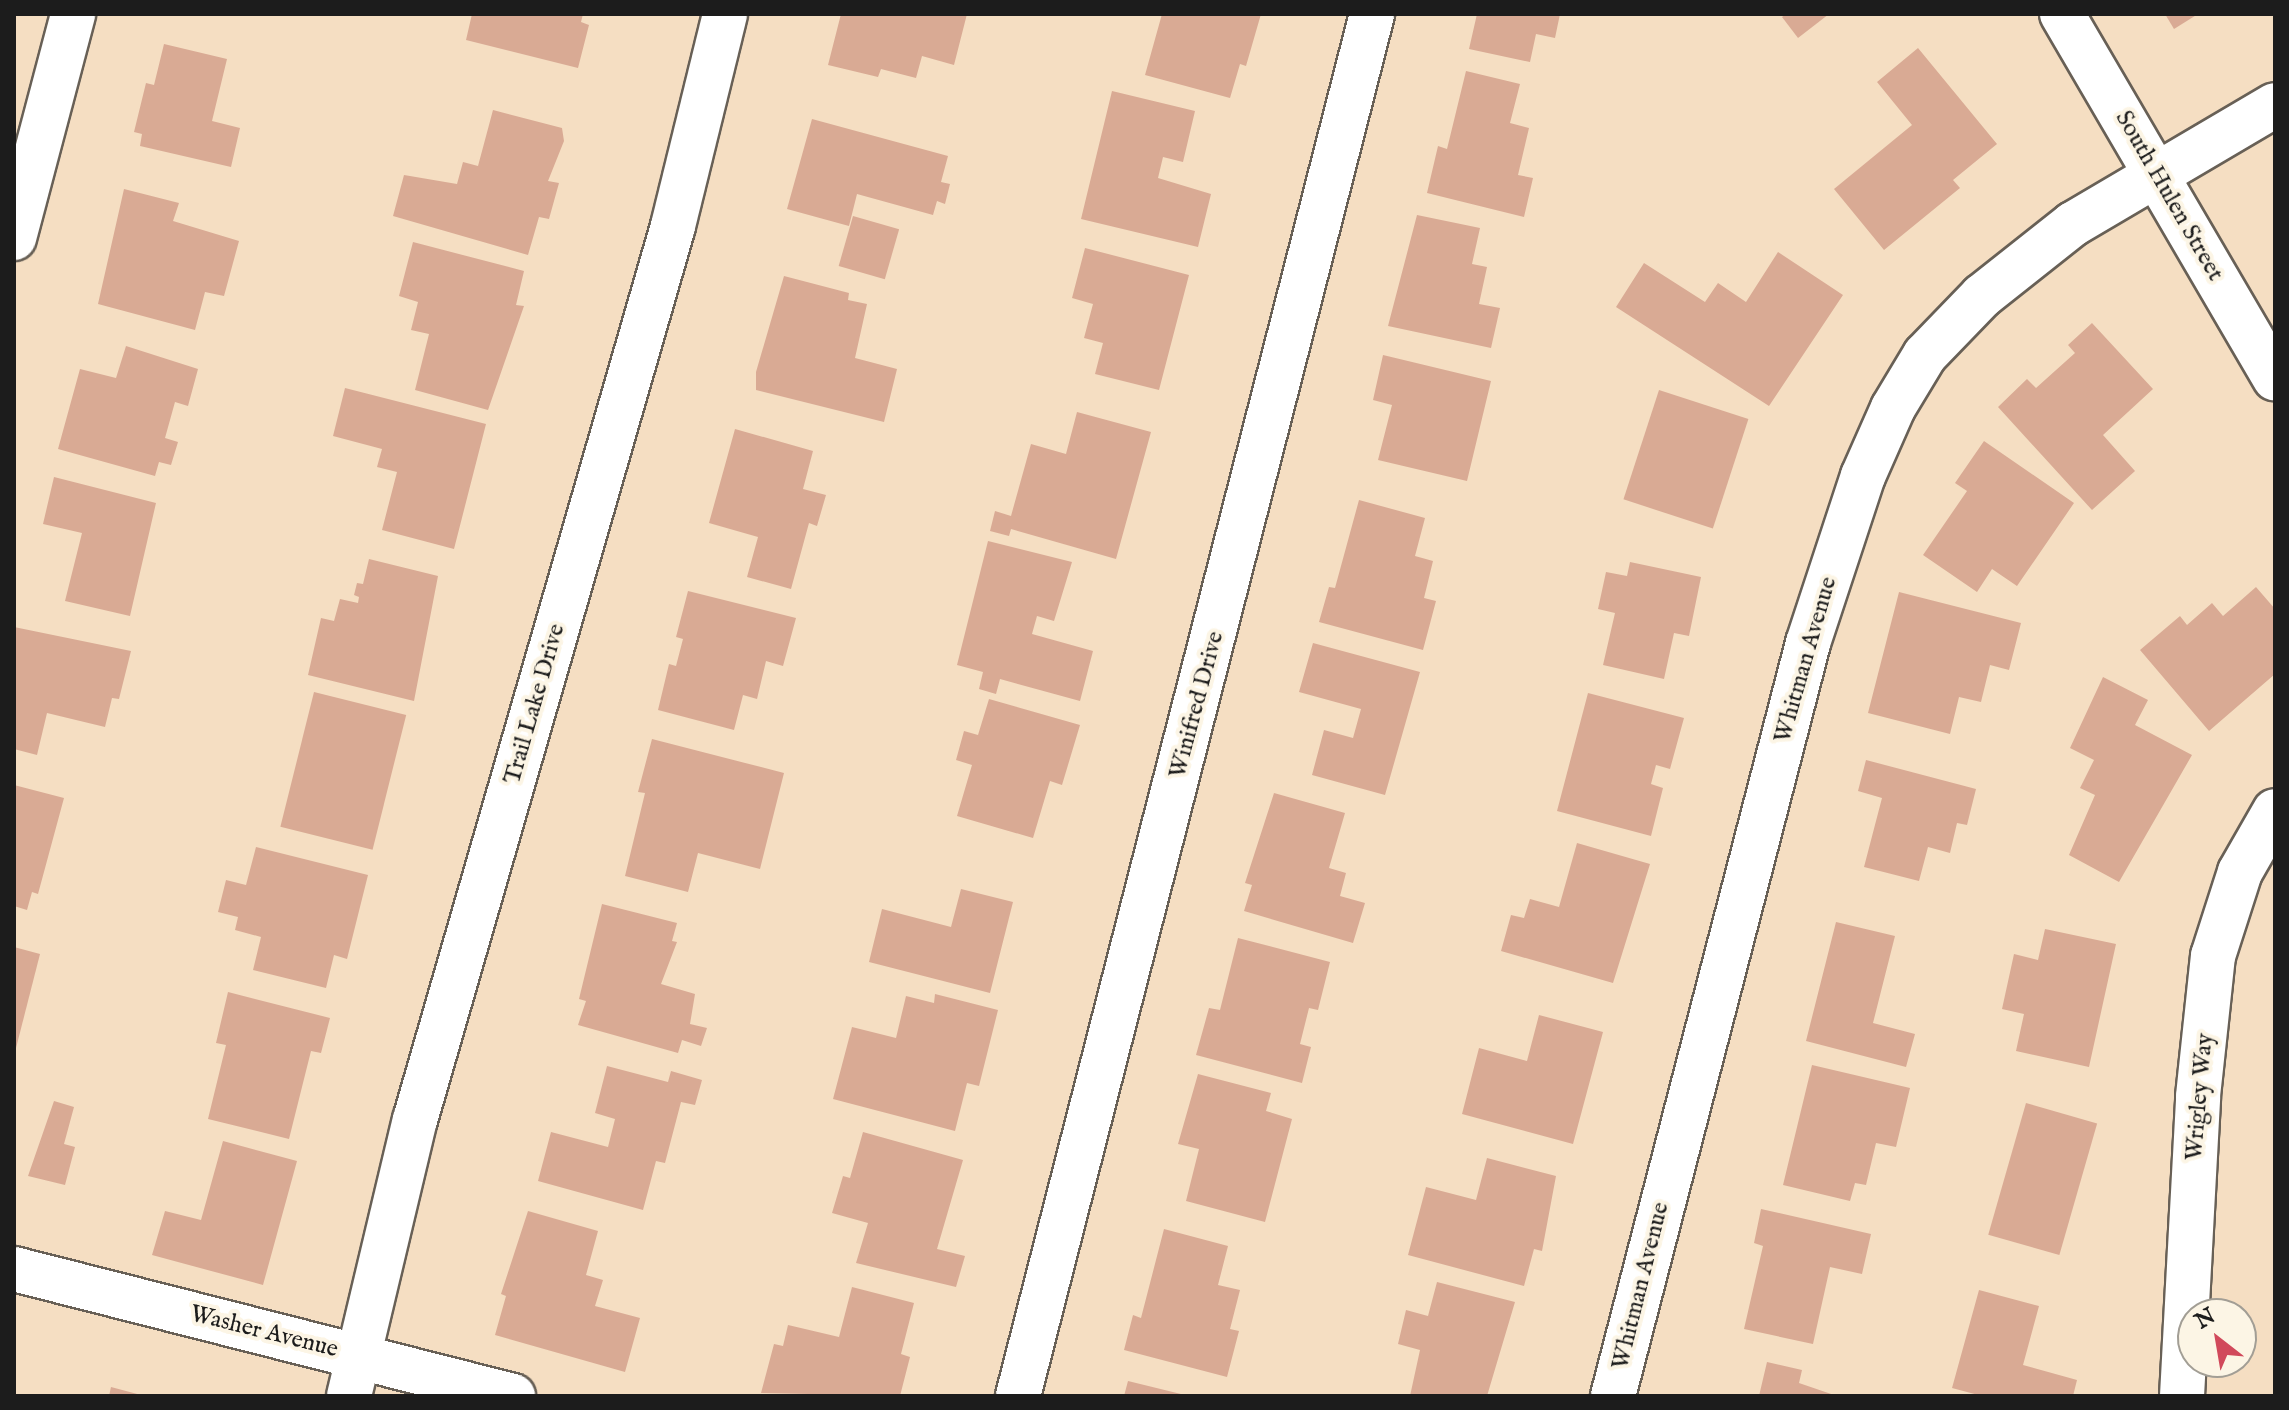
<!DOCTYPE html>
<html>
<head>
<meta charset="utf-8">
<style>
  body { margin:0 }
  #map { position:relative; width:2289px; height:1410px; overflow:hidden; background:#f5dec2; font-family:"IM FELL English",serif }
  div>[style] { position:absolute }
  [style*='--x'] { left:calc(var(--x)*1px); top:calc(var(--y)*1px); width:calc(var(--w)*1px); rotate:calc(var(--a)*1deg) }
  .building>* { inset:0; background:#d9aa94; transform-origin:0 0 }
  .roads { filter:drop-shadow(2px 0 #686056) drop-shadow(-2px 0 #686056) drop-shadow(0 2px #686056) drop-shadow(0 -2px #686056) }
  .minor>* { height:44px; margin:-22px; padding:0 22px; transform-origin:22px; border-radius:22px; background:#fff }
  .tertiary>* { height:44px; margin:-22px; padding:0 22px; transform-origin:22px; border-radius:22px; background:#fff }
  .secondary>* { height:44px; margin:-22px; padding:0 22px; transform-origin:22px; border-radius:22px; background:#fff }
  span { translate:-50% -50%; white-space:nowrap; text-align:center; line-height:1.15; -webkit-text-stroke:8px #fcf5e5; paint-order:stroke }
  .street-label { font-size:24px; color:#1c1c1c }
  .frame { position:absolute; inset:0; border:16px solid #1c1c1c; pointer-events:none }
  .north { position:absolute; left:2177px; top:1298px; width:80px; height:80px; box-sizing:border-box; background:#fcf5e5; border:2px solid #a29e95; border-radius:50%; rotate:329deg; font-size:22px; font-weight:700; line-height:32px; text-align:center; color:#1c1c1c }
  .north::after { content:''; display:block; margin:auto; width:28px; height:36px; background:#d1495b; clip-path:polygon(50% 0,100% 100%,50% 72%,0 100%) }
</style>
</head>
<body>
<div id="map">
  <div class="building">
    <div style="clip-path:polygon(472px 14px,583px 14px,581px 22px,589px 25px,578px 68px,466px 40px)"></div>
    <div style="clip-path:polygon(841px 14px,967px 14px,954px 65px,922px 56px,916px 78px,881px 69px,878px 77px,828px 65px)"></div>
    <div style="clip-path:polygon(1162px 14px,1261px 14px,1246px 66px,1240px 64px,1230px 98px,1145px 75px)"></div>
    <div style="clip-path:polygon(1477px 14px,1560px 14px,1555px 38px,1536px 34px,1530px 62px,1469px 49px)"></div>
    <div style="clip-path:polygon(1786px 14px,1829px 14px,1798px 38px,1782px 17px)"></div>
    <div style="clip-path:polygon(2165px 14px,2198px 14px,2174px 29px)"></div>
    <div style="clip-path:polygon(164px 44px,227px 59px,212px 121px,240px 128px,231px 167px,140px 146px,142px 134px,134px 132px,146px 83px,154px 85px)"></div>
    <div style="clip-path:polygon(1918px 48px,1997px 144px,1953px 180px,1960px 188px,1884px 250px,1834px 189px,1912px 125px,1877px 82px)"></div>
    <div style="clip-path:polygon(1466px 71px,1520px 84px,1510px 123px,1529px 128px,1518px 175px,1533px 178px,1524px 217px,1427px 193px,1438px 146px,1447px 149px)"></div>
    <div style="clip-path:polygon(1112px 91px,1195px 111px,1183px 162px,1163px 157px,1158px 178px,1211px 194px,1198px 247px,1081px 219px)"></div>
    <div style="clip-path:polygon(493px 110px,562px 128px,564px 141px,548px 181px,559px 183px,549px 219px,539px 217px,528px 255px,393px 216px,404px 175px,457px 184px,463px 162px,478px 166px)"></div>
    <div style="clip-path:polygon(812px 119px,948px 156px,941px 182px,950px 184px,945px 204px,937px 201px,933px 215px,857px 194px,849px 226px,787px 209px)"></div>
    <div style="clip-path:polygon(124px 189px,179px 203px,173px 221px,239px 241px,224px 296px,205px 292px,195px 330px,98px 304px)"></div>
    <div style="clip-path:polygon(1417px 215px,1480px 228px,1472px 264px,1487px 267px,1479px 304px,1500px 308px,1491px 348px,1388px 326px)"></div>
    <div style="left:853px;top:216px;width:48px;height:52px;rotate:16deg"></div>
    <div style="clip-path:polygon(413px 242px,524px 271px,516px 305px,524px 306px,488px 410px,415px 390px,429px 334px,411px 330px,418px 302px,399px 296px)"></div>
    <div style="clip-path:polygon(1085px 248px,1189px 275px,1159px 390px,1095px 374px,1103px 343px,1084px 338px,1093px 304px,1072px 298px)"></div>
    <div style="clip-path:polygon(1778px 252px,1843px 295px,1769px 406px,1616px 307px,1644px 263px,1705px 302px,1718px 283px,1746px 302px)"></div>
    <div style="clip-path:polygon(784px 276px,849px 293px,848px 300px,867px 304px,855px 358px,897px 369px,884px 422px,756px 390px,756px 372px)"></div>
    <div style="clip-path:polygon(2092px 323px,2153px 389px,2103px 435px,2135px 471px,2092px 510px,1998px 407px,2027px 379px,2036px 388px,2075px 353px,2068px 345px)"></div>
    <div style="clip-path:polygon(126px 346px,198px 369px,188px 406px,175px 402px,165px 438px,178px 442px,171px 465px,159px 462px,155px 476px,58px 449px,80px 369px,116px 378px)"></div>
    <div style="clip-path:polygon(1383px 355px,1491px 381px,1467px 481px,1378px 460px,1392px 405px,1373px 400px)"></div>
    <div style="clip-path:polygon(345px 388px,486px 424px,454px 549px,382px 530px,397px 472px,377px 467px,382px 449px,333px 436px)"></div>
    <div style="left:1659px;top:390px;width:94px;height:115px;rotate:18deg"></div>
    <div style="clip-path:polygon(1077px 412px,1151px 432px,1116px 559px,1011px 529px,1009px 536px,990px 531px,995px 511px,1011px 516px,1031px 444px,1066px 454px)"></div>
    <div style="clip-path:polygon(735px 429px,813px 451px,803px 489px,826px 495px,817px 526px,809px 523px,791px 589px,747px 577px,758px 537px,709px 523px)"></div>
    <div style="clip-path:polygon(1984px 441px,2074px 503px,2017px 586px,1992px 569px,1977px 592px,1923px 555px,1967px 491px,1955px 483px)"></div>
    <div style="clip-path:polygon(54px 477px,156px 503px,130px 616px,65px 601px,82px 533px,43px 524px)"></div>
    <div style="clip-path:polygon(1359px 500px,1425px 518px,1415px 556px,1433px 561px,1424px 598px,1436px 601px,1423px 650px,1319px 622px,1329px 587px,1335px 588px)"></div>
    <div style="clip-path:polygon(988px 541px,1072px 562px,1054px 621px,1037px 616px,1032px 634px,1093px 651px,1080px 701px,1000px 679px,996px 694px,979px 689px,983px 672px,957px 665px)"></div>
    <div style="clip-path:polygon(369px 559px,438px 576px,414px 701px,308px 675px,321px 618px,334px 621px,340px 599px,358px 603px,359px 597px,354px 595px,357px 583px,363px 584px)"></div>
    <div style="clip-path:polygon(1630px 562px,1701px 577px,1689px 636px,1674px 633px,1664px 679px,1603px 665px,1615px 613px,1598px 609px,1606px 572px,1627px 576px)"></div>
    <div style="clip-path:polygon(2256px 587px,2275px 609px,2275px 674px,2209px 731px,2140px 650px,2180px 616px,2187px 625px,2212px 603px,2223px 616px)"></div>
    <div style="clip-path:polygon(688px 591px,796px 618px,783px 666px,766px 661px,757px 699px,743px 695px,734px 730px,658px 710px,669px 664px,676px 666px,683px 639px,676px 637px)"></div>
    <div style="clip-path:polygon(1899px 592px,2021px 623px,2009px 670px,1990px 665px,1981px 702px,1959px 697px,1950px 734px,1868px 713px)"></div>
    <div style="clip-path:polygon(14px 627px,131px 651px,119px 699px,112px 698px,105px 727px,47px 713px,37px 755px,14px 749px)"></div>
    <div style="clip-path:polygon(1313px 643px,1420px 672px,1385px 795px,1312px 775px,1324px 730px,1353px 738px,1361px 709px,1299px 692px)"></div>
    <div style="clip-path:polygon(2103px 677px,2148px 700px,2135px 725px,2192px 755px,2119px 882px,2069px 855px,2095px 795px,2080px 788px,2094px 760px,2070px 748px)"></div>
    <div style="left:314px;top:692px;width:95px;height:139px;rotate:14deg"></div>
    <div style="clip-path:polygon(1588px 693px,1684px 718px,1670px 769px,1656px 765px,1651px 784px,1663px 788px,1651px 836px,1557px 811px)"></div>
    <div style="clip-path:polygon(989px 699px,1080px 725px,1062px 785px,1050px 781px,1033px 838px,957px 816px,972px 765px,956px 760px,964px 731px,978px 735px)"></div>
    <div style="clip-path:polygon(652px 739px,784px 773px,760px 869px,698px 853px,688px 892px,625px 876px,645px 793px,638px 792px)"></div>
    <div style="clip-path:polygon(1866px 760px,1976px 789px,1967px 825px,1957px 823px,1950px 853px,1928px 847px,1919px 881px,1864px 867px,1882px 798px,1858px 791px)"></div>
    <div style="clip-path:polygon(14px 785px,64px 798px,38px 894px,32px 892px,27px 910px,14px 906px)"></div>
    <div style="clip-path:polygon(1274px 793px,1345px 813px,1329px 868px,1346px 873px,1340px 896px,1365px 903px,1353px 943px,1244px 911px,1252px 885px,1245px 883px)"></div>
    <div style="clip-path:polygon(1577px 843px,1650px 864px,1613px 983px,1501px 951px,1511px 915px,1524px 918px,1530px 899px,1559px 907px)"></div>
    <div style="clip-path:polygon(256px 847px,368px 875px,347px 959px,334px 955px,326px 988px,253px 970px,261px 937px,235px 930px,238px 917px,218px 912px,226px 880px,246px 885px)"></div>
    <div style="clip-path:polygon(961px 889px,1013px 902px,990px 993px,869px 962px,882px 909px,951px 927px)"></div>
    <div style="clip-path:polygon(602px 904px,677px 923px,672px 941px,677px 942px,661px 984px,695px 994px,690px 1024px,707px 1028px,701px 1046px,682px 1040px,678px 1053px,578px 1025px,586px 1001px,579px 999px)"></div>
    <div style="clip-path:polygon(1836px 922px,1895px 936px,1873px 1023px,1915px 1034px,1906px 1067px,1806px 1041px)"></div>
    <div style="clip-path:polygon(2045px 929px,2116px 944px,2089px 1067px,2016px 1051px,2024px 1014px,2002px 1009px,2014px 954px,2038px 960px)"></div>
    <div style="clip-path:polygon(1238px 938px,1330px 962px,1318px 1010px,1309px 1008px,1300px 1044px,1311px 1047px,1302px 1083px,1196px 1055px,1209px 1008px,1220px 1010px)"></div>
    <div style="clip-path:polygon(14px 947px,40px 954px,15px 1052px,14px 1052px)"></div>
    <div style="clip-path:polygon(228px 992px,330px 1018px,321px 1053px,311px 1051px,289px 1139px,208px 1119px,226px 1045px,216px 1043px)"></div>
    <div style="clip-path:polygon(935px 994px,998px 1010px,979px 1086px,967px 1083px,955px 1131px,833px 1099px,852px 1027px,896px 1038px,906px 996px,934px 1003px)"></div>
    <div style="clip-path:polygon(1539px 1015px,1603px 1032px,1573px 1144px,1462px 1114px,1479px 1048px,1527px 1061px)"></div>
    <div style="clip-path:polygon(1812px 1065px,1910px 1088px,1896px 1147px,1876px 1143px,1866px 1185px,1855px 1183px,1850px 1201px,1783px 1185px)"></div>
    <div style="clip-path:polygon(607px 1066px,668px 1082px,671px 1071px,702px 1080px,695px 1105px,681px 1102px,665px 1163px,656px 1161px,643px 1210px,538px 1181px,551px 1132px,608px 1147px,615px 1119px,595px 1113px)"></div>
    <div style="clip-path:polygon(1198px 1074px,1271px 1093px,1266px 1111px,1292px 1119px,1265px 1222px,1186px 1201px,1199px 1149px,1178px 1144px)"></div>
    <div style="clip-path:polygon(54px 1101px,74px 1107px,64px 1144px,75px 1147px,65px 1185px,28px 1176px)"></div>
    <div style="left:2026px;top:1103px;width:74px;height:137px;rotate:16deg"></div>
    <div style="clip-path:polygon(863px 1132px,963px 1160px,937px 1249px,965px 1256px,956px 1287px,856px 1263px,868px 1223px,832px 1213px,843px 1176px,850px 1178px)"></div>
    <div style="clip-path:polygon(223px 1141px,297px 1161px,263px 1285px,152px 1255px,165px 1211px,201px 1220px)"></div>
    <div style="clip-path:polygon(1487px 1158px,1556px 1176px,1542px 1251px,1534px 1249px,1524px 1286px,1408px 1255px,1426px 1187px,1476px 1200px)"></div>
    <div style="clip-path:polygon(1761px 1209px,1871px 1234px,1862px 1274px,1830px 1267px,1813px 1344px,1744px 1329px,1763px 1246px,1754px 1243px)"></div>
    <div style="clip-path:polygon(528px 1211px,598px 1231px,586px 1275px,603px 1280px,595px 1306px,640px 1318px,625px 1372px,495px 1335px,506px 1296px,501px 1294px)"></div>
    <div style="clip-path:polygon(1164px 1229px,1228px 1246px,1218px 1285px,1240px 1290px,1230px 1329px,1239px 1331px,1227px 1377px,1124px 1350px,1133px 1315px,1141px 1318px)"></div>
    <div style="clip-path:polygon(1437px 1282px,1515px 1302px,1487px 1396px,1410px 1396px,1420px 1350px,1398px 1344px,1406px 1310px,1428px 1316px)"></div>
    <div style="clip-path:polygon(852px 1287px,914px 1303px,901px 1354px,910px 1357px,900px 1396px,761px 1393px,774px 1344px,783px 1346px,788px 1325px,839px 1337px)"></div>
    <div style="clip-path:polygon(1979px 1290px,2039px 1306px,2023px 1365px,2077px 1380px,2073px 1396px,1982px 1396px,1952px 1388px)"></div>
    <div style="clip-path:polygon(1767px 1362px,1802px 1370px,1799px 1383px,1837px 1396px,1759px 1396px)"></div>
    <div style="clip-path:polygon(1128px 1381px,1185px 1395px,1184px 1396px,1124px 1396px)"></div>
    <div style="clip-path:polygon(111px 1387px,141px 1395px,141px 1396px,109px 1396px)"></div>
  </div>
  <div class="roads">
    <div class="minor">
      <div style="--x:14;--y:238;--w:232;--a:-75.2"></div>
      <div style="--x:14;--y:1269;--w:515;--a:14.28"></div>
      <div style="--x:1018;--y:1396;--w:1427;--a:-75.63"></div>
      <div style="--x:1613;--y:1396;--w:778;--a:-75.48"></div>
      <div style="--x:1808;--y:643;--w:176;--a:-71.8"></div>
      <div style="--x:1863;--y:476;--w:74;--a:-66.2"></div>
      <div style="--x:1893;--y:408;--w:62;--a:-58.9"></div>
      <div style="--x:1925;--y:355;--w:82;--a:-46"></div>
      <div style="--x:1982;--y:296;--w:116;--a:-38.4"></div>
      <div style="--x:2073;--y:224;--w:234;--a:-30.5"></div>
      <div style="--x:2182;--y:1396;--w:300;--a:-86.9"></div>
      <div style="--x:2198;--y:1096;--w:141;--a:-83.9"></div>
      <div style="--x:2213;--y:956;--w:88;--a:-72.2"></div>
      <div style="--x:2240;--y:872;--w:70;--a:-60.2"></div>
    </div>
    <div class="tertiary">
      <div style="--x:349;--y:1396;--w:284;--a:-76.6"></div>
      <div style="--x:415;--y:1120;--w:930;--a:-73.9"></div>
      <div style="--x:673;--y:226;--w:218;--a:-76.2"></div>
    </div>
    <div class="secondary">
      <div style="--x:2062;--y:14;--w:422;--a:59.7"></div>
    </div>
  </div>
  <div class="street-label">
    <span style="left:2169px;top:196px;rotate:60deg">South Hulen Street</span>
    <span style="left:1806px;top:660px;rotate:-74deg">Whitman Avenue</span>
    <span style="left:535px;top:704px;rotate:-74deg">Trail Lake Drive</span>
    <span style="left:1197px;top:705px;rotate:-75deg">Winifred Drive</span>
    <span style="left:2200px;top:1097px;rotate:-85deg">Wrigley Way</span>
    <span style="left:1641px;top:1286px;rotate:-76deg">Whitman Avenue</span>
    <span style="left:264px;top:1332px;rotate:14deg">Washer Avenue</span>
  </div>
  <div class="frame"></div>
  <div class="north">N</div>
</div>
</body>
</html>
